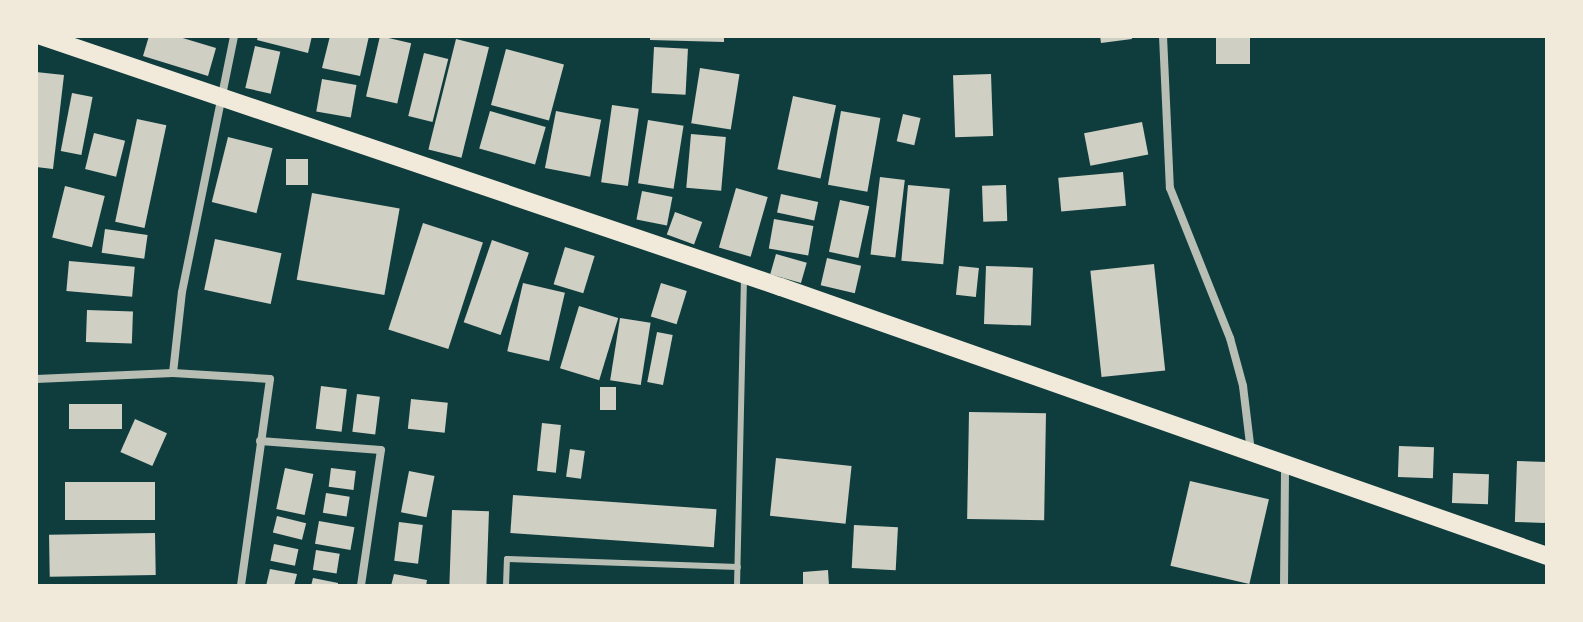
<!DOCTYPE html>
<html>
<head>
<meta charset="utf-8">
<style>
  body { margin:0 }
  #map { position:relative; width:1583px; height:622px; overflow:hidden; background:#0f3d3e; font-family:Commissioner,sans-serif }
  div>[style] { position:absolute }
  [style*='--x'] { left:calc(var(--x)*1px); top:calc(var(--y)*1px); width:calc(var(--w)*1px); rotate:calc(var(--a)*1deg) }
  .building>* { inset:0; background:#cfcfc3; transform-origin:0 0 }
  .service>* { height:6px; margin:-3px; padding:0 3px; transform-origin:3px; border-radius:3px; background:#b8beb3 }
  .minor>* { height:8px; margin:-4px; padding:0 4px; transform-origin:4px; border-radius:4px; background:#b8beb3 }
  .primary>* { height:18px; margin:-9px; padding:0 9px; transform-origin:9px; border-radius:9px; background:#f1e9da }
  span { translate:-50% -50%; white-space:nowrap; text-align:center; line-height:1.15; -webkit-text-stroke:6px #f1e9da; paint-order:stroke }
  .frame { position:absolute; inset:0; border:38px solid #f1e9da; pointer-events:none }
</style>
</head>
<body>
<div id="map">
  <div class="building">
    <div style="clip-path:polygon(149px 36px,176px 36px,216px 48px,208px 76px,143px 56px)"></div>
    <div style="clip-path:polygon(258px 36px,312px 36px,308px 53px,257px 40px)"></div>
    <div style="clip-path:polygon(330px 36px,369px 36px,360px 76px,322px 68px)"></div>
    <div style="left:380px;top:36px;width:32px;height:62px;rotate:13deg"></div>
    <div style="clip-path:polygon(650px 36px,724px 36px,724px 42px,650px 40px)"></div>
    <div style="clip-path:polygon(1100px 36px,1131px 36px,1132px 39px,1101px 43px)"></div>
    <div style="left:1216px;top:36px;width:34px;height:28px"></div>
    <div style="left:456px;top:39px;width:34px;height:114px;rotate:14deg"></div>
    <div style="left:255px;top:46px;width:26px;height:43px;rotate:13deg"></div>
    <div style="left:654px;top:47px;width:34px;height:46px;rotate:3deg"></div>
    <div style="left:506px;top:49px;width:60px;height:58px;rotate:15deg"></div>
    <div style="left:424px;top:53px;width:25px;height:65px;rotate:14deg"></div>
    <div style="left:700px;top:68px;width:40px;height:56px;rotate:9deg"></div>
    <div style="clip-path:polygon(36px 72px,64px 75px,53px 169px,36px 167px)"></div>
    <div style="left:991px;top:74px;width:62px;height:38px;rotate:88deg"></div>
    <div style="left:322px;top:79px;width:35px;height:33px;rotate:10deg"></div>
    <div style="left:72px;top:93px;width:21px;height:59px;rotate:11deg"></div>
    <div style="left:793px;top:96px;width:44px;height:75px;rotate:12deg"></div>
    <div style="left:612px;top:105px;width:27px;height:78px;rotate:8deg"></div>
    <div style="left:490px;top:111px;width:58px;height:39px;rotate:16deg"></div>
    <div style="left:556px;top:111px;width:46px;height:58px;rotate:11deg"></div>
    <div style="left:841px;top:111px;width:40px;height:75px;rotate:10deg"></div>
    <div style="left:903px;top:114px;width:18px;height:28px;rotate:13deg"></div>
    <div style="left:137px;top:119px;width:30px;height:105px;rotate:12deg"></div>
    <div style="left:648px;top:120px;width:36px;height:64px;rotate:9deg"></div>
    <div style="left:1142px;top:122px;width:33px;height:59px;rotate:79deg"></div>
    <div style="left:94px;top:133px;width:32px;height:37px;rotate:14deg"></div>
    <div style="left:691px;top:134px;width:35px;height:54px;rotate:5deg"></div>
    <div style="left:228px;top:137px;width:46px;height:67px;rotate:14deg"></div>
    <div style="left:286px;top:159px;width:22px;height:26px"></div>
    <div style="left:1123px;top:172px;width:34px;height:65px;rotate:85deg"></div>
    <div style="left:880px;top:177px;width:25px;height:78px;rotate:7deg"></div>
    <div style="left:908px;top:185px;width:42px;height:76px;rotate:5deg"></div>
    <div style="left:1006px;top:185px;width:36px;height:24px;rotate:88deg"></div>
    <div style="left:65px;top:186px;width:41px;height:53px;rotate:14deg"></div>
    <div style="left:736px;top:188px;width:33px;height:62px;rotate:16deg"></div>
    <div style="left:642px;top:191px;width:31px;height:29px;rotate:11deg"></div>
    <div style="left:312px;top:193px;width:89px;height:88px;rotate:10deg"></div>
    <div style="left:781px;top:194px;width:38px;height:19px;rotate:12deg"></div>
    <div style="left:840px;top:200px;width:30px;height:53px;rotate:12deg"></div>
    <div style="left:675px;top:212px;width:29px;height:24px;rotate:20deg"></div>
    <div style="left:774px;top:219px;width:40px;height:30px;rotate:10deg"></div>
    <div style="left:423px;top:223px;width:63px;height:112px;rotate:18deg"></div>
    <div style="left:105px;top:229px;width:43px;height:24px;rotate:8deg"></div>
    <div style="left:215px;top:239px;width:68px;height:52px;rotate:12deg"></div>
    <div style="left:492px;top:240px;width:39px;height:87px;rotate:19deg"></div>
    <div style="left:565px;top:247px;width:31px;height:39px;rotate:17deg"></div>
    <div style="left:776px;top:254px;width:32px;height:21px;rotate:16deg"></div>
    <div style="left:827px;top:258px;width:35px;height:28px;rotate:13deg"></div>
    <div style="left:69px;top:261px;width:66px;height:30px;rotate:5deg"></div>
    <div style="left:1154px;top:264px;width:107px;height:64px;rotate:84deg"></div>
    <div style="left:959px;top:266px;width:20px;height:29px;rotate:6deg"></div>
    <div style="left:986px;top:266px;width:47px;height:58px;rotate:2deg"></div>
    <div style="left:523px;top:283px;width:43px;height:70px;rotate:13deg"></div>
    <div style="left:661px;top:283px;width:27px;height:35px;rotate:17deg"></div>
    <div style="left:579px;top:306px;width:41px;height:65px;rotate:17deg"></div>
    <div style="left:87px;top:310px;width:46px;height:32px;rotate:2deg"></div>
    <div style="left:620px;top:318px;width:31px;height:63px;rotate:9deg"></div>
    <div style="left:657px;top:332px;width:16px;height:51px;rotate:11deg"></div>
    <div style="left:321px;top:386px;width:26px;height:43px;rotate:7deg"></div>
    <div style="left:600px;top:387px;width:16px;height:23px"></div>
    <div style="left:357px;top:394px;width:23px;height:38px;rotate:7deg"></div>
    <div style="left:411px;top:399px;width:37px;height:30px;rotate:6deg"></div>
    <div style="left:122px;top:404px;width:25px;height:53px;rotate:90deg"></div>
    <div style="left:969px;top:412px;width:77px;height:107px;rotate:1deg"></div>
    <div style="left:135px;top:419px;width:35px;height:36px;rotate:24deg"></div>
    <div style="left:542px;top:423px;width:19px;height:48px;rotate:6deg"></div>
    <div style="left:1399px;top:446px;width:35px;height:31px;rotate:2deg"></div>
    <div style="left:570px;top:449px;width:15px;height:28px;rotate:8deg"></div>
    <div style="left:776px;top:458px;width:76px;height:58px;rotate:6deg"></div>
    <div style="left:1517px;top:461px;width:30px;height:61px;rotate:2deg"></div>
    <div style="left:285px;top:468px;width:29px;height:42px;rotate:12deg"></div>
    <div style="left:331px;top:468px;width:25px;height:19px;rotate:7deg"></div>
    <div style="left:409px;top:471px;width:26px;height:42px;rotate:11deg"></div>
    <div style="left:1453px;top:473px;width:36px;height:30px;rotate:2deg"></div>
    <div style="left:1190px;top:481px;width:81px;height:87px;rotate:13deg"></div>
    <div style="left:65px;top:482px;width:90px;height:38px"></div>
    <div style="left:326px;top:493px;width:24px;height:20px;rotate:9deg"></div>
    <div style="left:513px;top:495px;width:204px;height:38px;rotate:4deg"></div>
    <div style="left:452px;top:510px;width:37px;height:76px;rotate:2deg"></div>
    <div style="left:277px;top:516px;width:30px;height:17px;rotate:14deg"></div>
    <div style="left:319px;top:521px;width:36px;height:23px;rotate:10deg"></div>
    <div style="left:399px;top:522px;width:24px;height:39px;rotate:7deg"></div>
    <div style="left:854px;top:525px;width:44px;height:43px;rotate:3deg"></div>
    <div style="left:155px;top:533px;width:42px;height:106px;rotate:89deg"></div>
    <div style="left:274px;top:544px;width:25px;height:17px;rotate:12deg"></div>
    <div style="left:316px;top:550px;width:24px;height:20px;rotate:9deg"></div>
    <div style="clip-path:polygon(270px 569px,297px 574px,294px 586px,266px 586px)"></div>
    <div style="clip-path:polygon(828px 570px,829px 586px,803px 586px,803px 572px)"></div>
    <div style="clip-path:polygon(394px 574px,427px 580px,426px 586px,391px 586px)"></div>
    <div style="clip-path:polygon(313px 578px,338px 583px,338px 586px,311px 586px)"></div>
  </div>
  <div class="service">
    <div style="--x:506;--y:586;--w:27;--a:-88"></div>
    <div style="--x:507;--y:559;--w:231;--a:2"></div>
    <div style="--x:737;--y:586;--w:307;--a:-88.7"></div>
  </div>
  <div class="minor">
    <div style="--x:1163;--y:36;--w:152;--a:87.4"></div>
    <div style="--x:1170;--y:188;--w:162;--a:68.2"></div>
    <div style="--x:1230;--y:338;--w:50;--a:74.8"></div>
    <div style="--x:1243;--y:386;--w:66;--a:83.1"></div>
    <div style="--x:173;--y:373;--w:97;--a:3.5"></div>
    <div style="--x:270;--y:379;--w:209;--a:98"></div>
    <div style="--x:36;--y:379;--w:137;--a:-2.5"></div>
    <div style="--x:173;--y:373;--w:81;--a:-83.7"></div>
    <div style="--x:182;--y:292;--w:261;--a:-78.5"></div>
    <div style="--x:260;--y:441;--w:121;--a:4.3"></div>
    <div style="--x:381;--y:450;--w:137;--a:98.4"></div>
    <div style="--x:1284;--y:586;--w:123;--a:-89.5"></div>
  </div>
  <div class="primary">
    <div style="--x:41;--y:36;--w:781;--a:18.74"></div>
    <div style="--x:781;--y:287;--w:812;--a:19.35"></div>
  </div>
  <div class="frame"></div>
</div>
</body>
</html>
